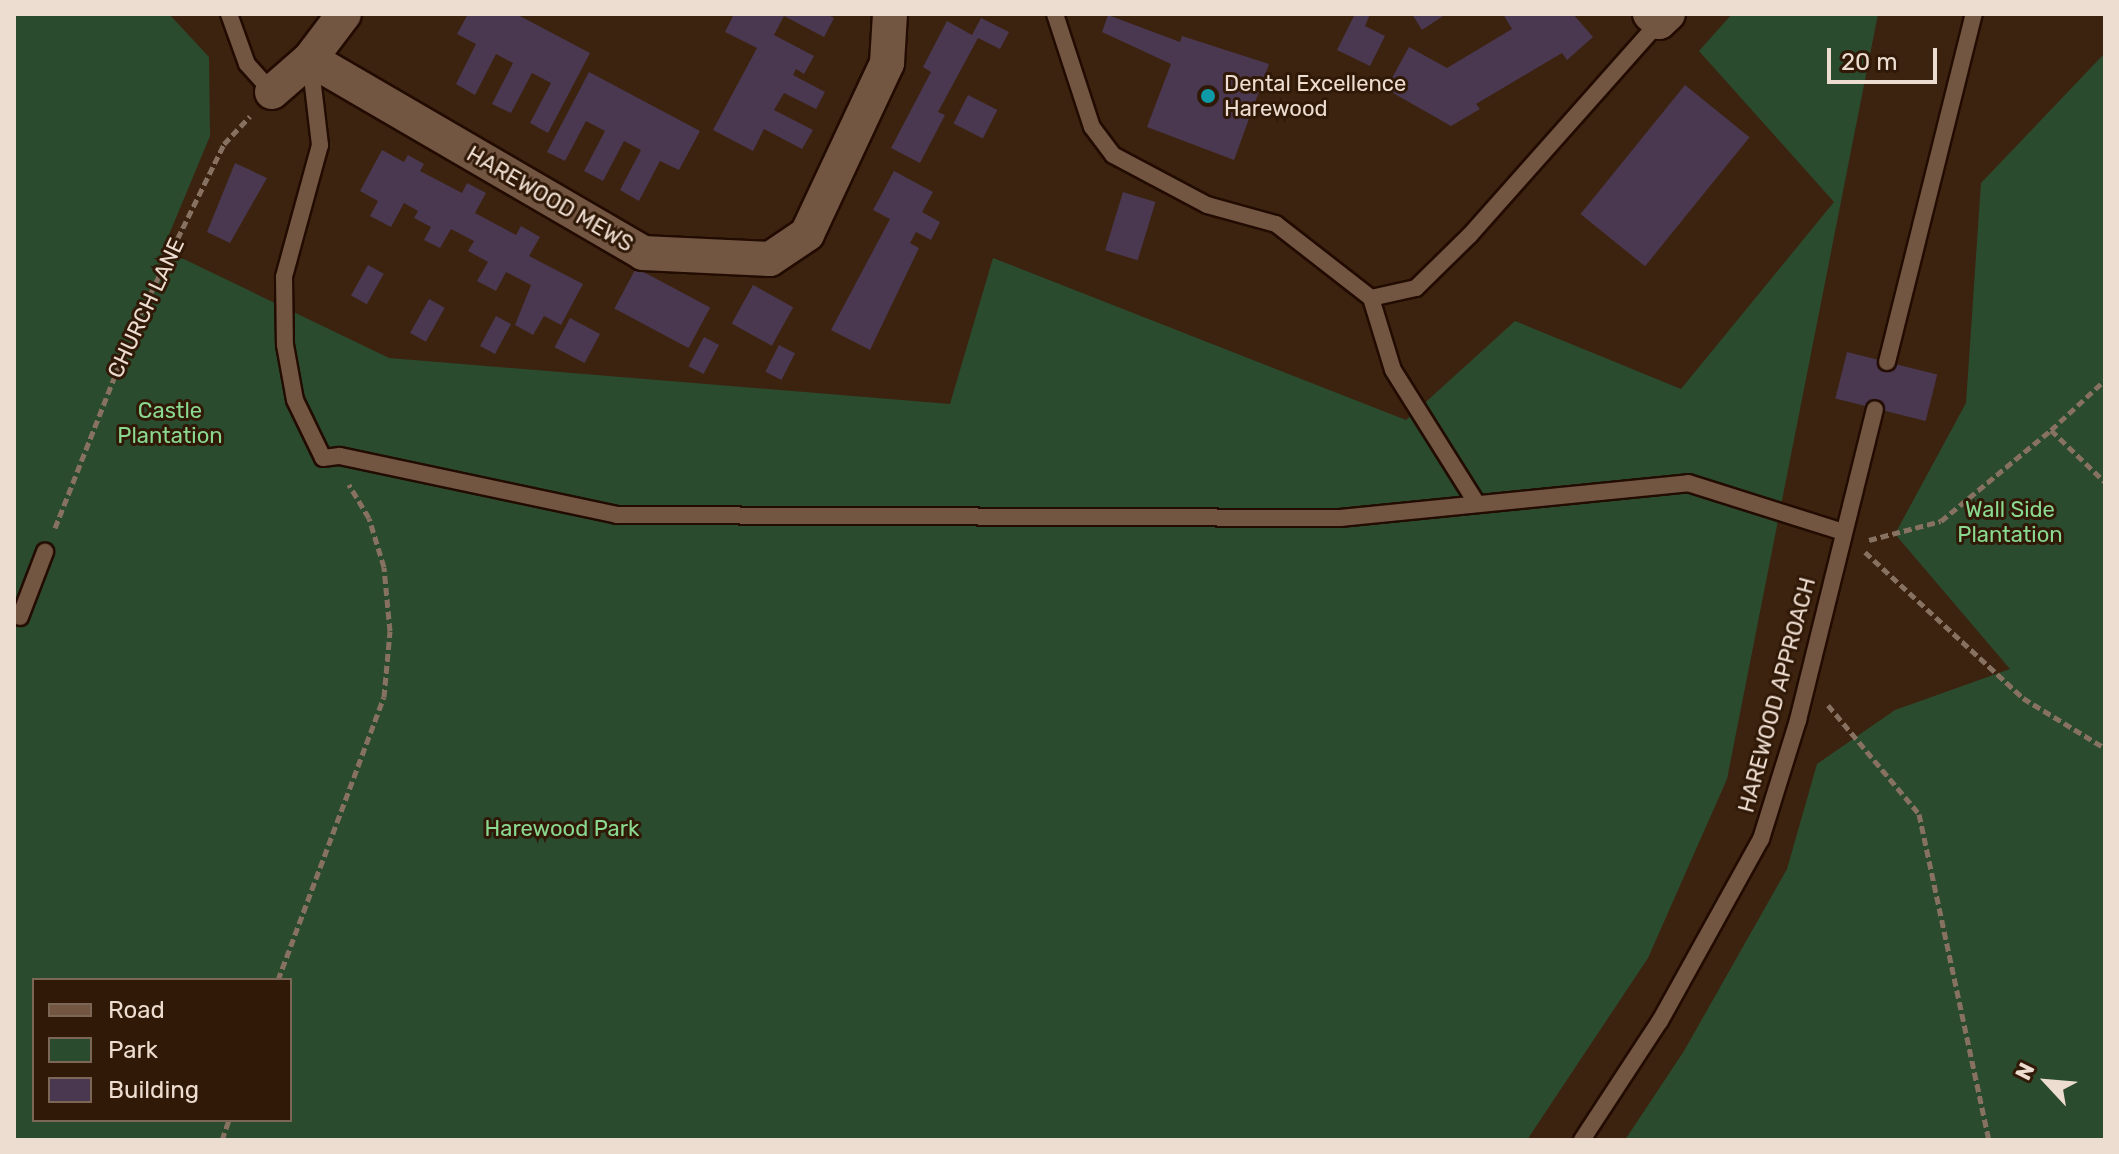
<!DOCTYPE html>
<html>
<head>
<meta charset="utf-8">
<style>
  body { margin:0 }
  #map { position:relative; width:2119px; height:1154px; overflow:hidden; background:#3c2310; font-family:Rubik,sans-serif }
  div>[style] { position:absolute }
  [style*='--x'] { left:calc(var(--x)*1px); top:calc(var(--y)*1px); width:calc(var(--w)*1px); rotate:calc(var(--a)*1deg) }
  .green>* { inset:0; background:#2b4b2e }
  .building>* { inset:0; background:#4a3750; transform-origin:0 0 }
  .path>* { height:5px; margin-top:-2.5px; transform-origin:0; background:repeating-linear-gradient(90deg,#877161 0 8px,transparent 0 12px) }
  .roads { filter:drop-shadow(2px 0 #220b00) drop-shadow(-2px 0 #220b00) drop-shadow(0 2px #220b00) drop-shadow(0 -2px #220b00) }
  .lane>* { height:16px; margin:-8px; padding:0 8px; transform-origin:8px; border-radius:8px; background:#725642 }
  .street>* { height:34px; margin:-17px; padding:0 17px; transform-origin:17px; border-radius:17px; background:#725642 }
  .dots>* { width:22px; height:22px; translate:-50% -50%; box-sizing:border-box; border:4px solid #311907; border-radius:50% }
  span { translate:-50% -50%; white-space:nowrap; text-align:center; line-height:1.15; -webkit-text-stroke:6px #311907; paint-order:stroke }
  .poi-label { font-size:22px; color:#eddcd0 }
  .left { translate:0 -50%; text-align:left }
  .street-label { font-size:22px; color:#eddcd0 }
  .park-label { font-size:22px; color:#8ad991 }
  .frame { position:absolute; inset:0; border:16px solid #eddcd0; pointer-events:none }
  .legend { position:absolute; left:32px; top:978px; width:260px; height:144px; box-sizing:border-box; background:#311907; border:2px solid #7c6757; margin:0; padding:10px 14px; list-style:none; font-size:24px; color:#eddcd0 }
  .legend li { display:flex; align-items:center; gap:16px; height:40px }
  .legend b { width:40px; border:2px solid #7c6757 }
  .north { position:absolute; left:2007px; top:1042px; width:80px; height:80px; -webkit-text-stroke:6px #311907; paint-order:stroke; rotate:296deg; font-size:22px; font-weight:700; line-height:32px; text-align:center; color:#eddcd0 }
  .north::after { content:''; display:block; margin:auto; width:28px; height:36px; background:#eddcd0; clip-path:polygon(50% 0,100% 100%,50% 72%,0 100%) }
  .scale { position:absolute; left:1827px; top:48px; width:110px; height:36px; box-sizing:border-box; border:4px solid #eddcd0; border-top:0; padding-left:10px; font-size:24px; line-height:28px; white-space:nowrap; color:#eddcd0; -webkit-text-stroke:6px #311907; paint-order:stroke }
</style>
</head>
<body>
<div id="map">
  <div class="green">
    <div style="clip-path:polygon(evenodd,14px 14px,169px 14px,209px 57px,210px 136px,163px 249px,389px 358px,950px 404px,993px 258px,1406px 420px,1515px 321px,1681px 389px,1834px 202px,1699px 51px,1732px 14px,1878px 14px,1727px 779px,1648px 958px,1527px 1140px,14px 1140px,14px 14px,34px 980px,290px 980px,290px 1120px,34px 1120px,34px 980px)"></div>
    <div style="clip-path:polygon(2105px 53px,2105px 1140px,1625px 1140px,1684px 1051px,1787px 869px,1817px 764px,1895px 710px,2010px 669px,1895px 534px,1966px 403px,1981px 183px)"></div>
  </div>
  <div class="building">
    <div style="clip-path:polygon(468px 14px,516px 14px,590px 53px,548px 133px,530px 123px,551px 83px,532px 73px,511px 113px,492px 104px,513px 63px,496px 54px,475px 95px,456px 84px,476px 44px,457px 34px)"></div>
    <div style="clip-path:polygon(734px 14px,827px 14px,834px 18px,824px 37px,784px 16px,774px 35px,814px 56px,804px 74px,796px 69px,793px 75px,825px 92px,816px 109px,784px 93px,774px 110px,813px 130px,802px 149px,764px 129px,753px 151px,713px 130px,757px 48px,725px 32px)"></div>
    <div style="clip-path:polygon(1355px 14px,1370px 14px,1365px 26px,1385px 36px,1370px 66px,1337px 50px)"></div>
    <div style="clip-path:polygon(1412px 14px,1446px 14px,1422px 30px)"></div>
    <div style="clip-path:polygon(1503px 14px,1573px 14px,1593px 37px,1567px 60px,1562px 53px,1476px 104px,1480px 109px,1451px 126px,1386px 89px,1409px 47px,1447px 68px,1512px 29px)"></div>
    <div style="clip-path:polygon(1108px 15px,1180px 42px,1182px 36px,1269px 64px,1234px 160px,1147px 127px,1171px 64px,1102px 32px)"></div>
    <div style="clip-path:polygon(981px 18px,1009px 32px,1000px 49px,978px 38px,938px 112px,945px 115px,920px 163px,891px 148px,931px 72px,923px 67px,947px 21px,972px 35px)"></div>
    <div style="clip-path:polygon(589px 72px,700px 131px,679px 170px,660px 161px,639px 201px,620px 190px,641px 150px,624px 141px,603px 181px,584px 171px,605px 131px,586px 121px,565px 161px,547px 152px)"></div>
    <div style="left:1685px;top:85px;width:83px;height:166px;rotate:39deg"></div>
    <div style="left:968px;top:95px;width:33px;height:32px;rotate:27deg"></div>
    <div style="clip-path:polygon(382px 150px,404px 162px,408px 155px,424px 164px,420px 171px,462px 193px,467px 183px,486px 193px,475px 213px,516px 235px,521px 226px,540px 237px,529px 256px,583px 284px,561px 325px,544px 316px,533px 335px,515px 325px,531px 285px,506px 272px,496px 291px,477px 281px,488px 262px,468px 251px,474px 241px,451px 229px,440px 248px,424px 240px,431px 227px,414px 218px,418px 211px,404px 203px,391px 227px,370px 216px,378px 201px,360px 191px)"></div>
    <div style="clip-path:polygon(235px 163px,267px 178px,230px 243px,207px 232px)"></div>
    <div style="clip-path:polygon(894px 171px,933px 192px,922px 212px,940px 222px,931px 240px,916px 232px,910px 243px,919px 248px,870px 350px,831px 330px,890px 219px,873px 210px)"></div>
    <div style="left:1123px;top:192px;width:34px;height:61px;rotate:17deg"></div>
    <div style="left:368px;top:265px;width:18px;height:35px;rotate:29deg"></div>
    <div style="left:636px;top:268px;width:84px;height:46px;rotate:28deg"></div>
    <div style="left:753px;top:285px;width:46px;height:44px;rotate:29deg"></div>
    <div style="left:429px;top:299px;width:18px;height:39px;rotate:29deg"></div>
    <div style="left:496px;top:316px;width:17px;height:34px;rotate:28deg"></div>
    <div style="left:570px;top:318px;width:34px;height:33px;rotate:28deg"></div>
    <div style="left:704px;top:337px;width:17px;height:33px;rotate:28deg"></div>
    <div style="left:779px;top:345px;width:18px;height:30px;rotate:27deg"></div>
    <div style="left:1847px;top:352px;width:93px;height:48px;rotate:14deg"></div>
  </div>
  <div class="path">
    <div style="--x:2051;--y:430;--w:74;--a:-42.8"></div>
    <div style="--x:55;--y:528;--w:218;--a:-68.5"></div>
    <div style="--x:135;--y:325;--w:202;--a:-63.8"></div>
    <div style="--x:224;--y:144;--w:38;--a:-47"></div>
    <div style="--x:1869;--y:540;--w:74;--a:-14.8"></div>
    <div style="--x:1941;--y:521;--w:143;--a:-39.6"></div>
    <div style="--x:2051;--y:430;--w:75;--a:43.9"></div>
    <div style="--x:1865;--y:552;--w:215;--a:42.7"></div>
    <div style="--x:2023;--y:698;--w:96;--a:31.4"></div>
    <div style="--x:1828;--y:705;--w:142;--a:50.1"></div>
    <div style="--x:1919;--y:814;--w:333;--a:77.9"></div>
    <div style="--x:278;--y:980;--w:302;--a:-69.5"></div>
    <div style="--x:384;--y:697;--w:66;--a:-84.8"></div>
    <div style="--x:390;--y:631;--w:64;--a:-95.4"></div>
    <div style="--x:384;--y:567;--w:51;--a:-107"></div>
    <div style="--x:369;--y:518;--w:39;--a:-121"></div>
    <div style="--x:222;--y:1140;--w:21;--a:-71"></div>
  </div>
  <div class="roads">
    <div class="lane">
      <div style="--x:229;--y:14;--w:53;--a:70.2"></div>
      <div style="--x:247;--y:64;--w:38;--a:48"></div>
      <div style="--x:1055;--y:14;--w:119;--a:71.9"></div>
      <div style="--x:1092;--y:127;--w:35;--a:53"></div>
      <div style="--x:1113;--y:155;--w:106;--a:28"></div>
      <div style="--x:1207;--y:205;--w:72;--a:15.4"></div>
      <div style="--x:1276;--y:224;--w:120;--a:37.9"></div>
      <div style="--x:1371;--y:298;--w:75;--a:73"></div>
      <div style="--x:1393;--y:370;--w:158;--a:57.9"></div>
      <div style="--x:310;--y:60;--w:86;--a:83.3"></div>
      <div style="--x:320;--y:145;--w:137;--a:105.3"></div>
      <div style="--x:284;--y:277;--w:68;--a:89.2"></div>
      <div style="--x:285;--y:345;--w:56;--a:79.7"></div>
      <div style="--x:295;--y:400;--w:64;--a:64.2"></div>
      <div style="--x:323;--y:458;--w:17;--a:-7"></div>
      <div style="--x:340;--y:456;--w:283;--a:12"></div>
      <div style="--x:617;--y:515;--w:723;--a:0.24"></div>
      <div style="--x:1340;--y:518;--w:350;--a:-5.7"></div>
      <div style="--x:1688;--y:483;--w:163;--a:17.5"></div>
      <div style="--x:1371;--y:298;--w:46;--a:-12.5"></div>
      <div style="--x:1416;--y:288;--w:76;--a:-44.5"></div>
      <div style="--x:1470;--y:235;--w:285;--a:-48.4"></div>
      <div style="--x:1887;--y:362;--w:359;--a:-76"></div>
      <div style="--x:20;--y:617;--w:70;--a:-69"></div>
      <div style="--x:1582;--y:1140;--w:142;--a:-56.8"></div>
      <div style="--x:1660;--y:1021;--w:208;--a:-61"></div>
      <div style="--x:1761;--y:839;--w:125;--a:-72.7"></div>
      <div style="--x:1798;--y:720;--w:320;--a:-76.1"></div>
    </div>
    <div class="street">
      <div style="--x:1650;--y:14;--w:12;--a:42"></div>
      <div style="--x:1659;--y:22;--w:12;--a:-42"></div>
      <div style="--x:310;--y:59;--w:385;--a:30.2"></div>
      <div style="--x:643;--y:253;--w:127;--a:2.7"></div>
      <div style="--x:770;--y:259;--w:45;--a:-34"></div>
      <div style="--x:807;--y:234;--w:189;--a:-64.9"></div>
      <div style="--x:887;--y:63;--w:49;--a:-86.5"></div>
      <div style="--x:272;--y:92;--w:50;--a:-41"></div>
      <div style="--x:310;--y:59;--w:56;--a:-52.9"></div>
    </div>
  </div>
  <div class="dots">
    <div style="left:1208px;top:96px;background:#0f9aa8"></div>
  </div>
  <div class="poi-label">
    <span class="left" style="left:1224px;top:96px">Dental Excellence<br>Harewood</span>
  </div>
  <div class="street-label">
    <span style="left:550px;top:199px;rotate:30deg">HAREWOOD MEWS</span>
    <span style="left:146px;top:308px;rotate:-65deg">CHURCH LANE</span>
    <span style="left:1777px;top:695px;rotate:-75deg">HAREWOOD APPROACH</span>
  </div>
  <div class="park-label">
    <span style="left:170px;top:423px">Castle<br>Plantation</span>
    <span style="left:2010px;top:522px">Wall Side<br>Plantation</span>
    <span style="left:562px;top:829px">Harewood Park</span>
  </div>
  <div class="frame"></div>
  <ul class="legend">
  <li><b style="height:10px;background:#725642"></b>Road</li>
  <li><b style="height:22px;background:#2b4b2e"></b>Park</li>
  <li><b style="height:22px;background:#4a3750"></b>Building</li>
  </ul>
  <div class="north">N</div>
  <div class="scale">20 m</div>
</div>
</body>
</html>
